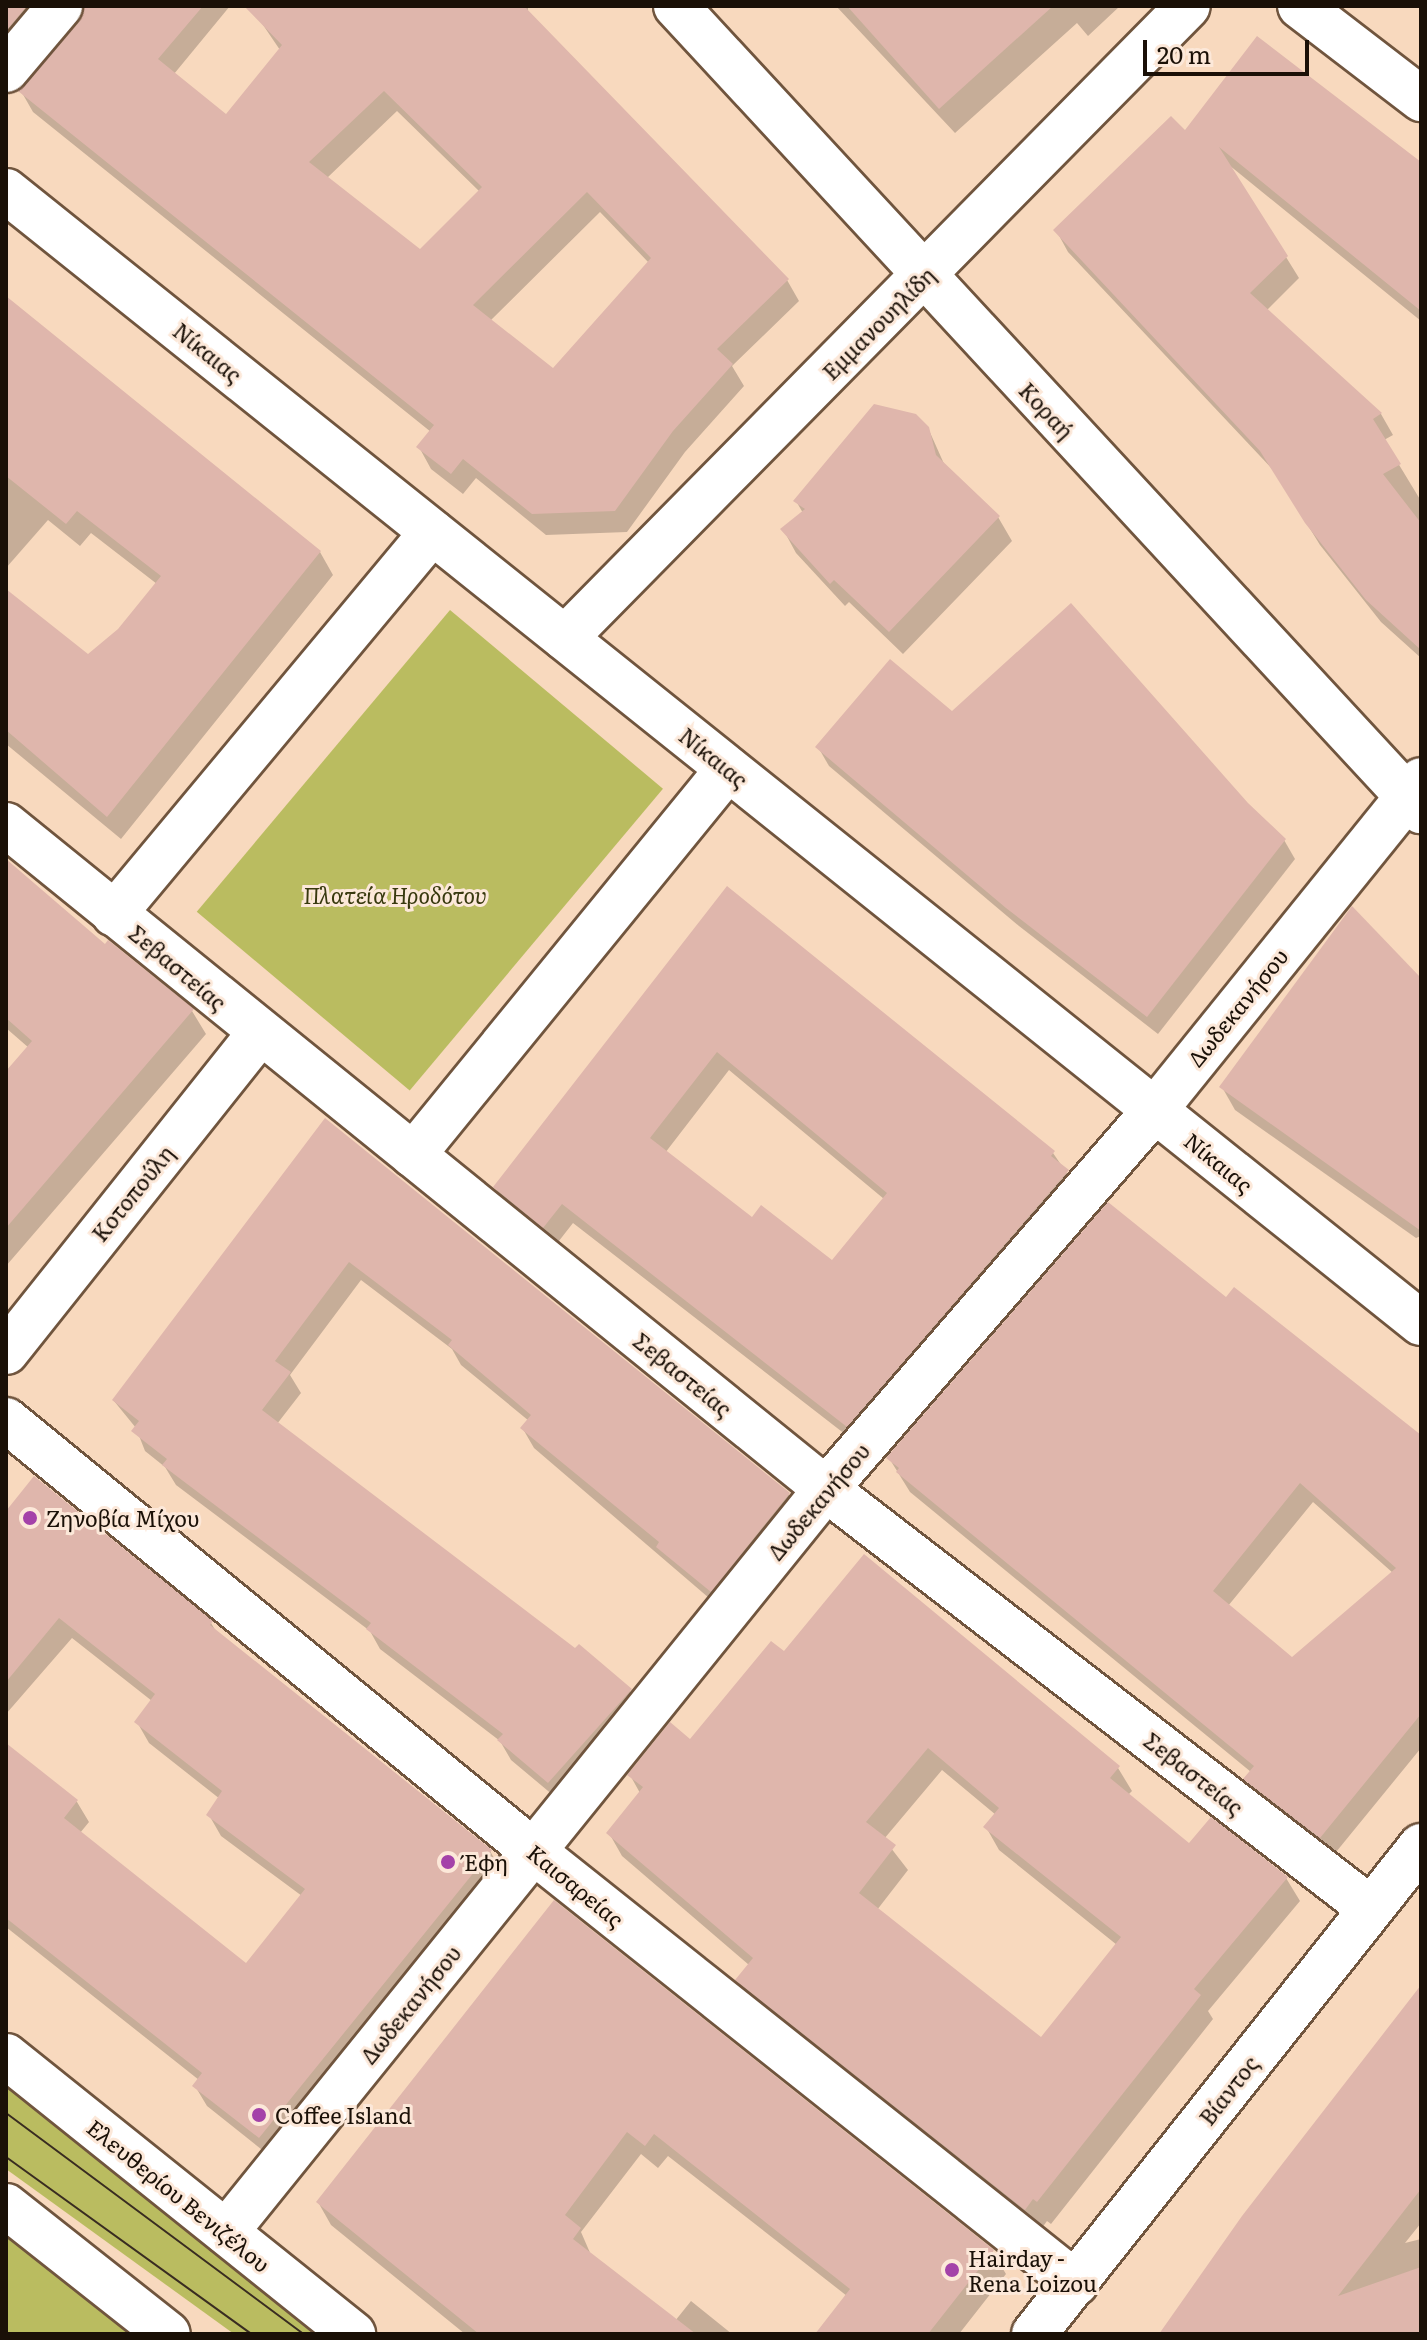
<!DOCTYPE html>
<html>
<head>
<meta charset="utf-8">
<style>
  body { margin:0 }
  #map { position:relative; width:1427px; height:2340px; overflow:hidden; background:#f8d9be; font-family:Literata,serif }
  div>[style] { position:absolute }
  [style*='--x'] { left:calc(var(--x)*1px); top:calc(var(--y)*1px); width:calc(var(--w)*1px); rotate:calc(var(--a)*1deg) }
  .green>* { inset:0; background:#babc60; transform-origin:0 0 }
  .shadow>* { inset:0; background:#0003 }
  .building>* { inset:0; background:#dfb6ac }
  .roads { filter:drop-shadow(2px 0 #70553e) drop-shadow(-2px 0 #70553e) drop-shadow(0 2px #70553e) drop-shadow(0 -2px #70553e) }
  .minor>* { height:44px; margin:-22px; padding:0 22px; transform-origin:22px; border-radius:22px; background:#fff }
  .secondary>* { height:44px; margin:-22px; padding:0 22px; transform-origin:22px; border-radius:22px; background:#fff }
  .tram>* { height:2px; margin:-1px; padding:0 1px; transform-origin:1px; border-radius:1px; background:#392c21 }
  .dots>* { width:22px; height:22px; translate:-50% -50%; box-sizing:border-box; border:4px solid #fce8d9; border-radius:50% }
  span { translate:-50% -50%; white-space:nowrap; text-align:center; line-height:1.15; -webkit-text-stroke:6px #fce8d9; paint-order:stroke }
  .street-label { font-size:22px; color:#1a1007 }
  .park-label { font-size:22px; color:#38390e; font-style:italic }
  .poi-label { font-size:22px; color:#1a1007 }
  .left { translate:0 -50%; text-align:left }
  .frame { position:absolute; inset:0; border:8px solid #1a1007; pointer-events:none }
  .scale { position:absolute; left:1143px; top:40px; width:166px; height:36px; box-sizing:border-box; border:4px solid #1a1007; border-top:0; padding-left:10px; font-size:24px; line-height:28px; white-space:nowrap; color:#1a1007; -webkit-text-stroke:6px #fce8d9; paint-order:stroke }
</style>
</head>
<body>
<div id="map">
  <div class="green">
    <div style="left:450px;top:610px;width:278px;height:394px;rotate:40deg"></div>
    <div style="clip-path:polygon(6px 2064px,340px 2334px,234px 2334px,6px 2169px)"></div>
    <div style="clip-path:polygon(6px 2228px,144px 2334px,6px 2334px)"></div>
  </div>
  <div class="shadow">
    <div style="clip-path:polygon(6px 6px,60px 6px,6px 69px)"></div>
    <div style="clip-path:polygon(evenodd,82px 6px,230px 6px,174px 74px,226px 117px,280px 50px,259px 19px,272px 6px,528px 6px,528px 12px,787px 280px,799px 301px,732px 366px,744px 386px,685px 452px,627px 532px,546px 535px,476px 478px,463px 494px,431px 469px,419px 447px,431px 432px,33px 112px,21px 91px,81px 22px,82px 6px,397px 111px,480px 192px,420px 251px,327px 178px,397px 111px,82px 6px,600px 212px,649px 263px,553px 371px,490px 321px,600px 212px)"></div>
    <div style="clip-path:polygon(836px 6px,1120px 6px,1088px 36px,1077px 23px,955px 133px)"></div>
    <div style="clip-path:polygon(1185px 133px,1421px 169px,1421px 321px,1229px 165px,1299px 278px,1266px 311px,1381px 414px,1393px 435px,1384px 440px,1421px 501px,1421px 658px,1381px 622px,1320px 545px,1275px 472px,1068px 252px,1056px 230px)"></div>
    <div style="clip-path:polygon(6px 299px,320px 552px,333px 575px,121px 839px,6px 744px,6px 591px,88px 656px,119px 631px,157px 584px,91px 533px,80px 546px,48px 520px,6px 568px)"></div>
    <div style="clip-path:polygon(928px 428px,945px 466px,998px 517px,1012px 541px,903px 654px,849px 602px,845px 606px,796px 553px,783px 529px,803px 513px,796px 501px)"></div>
    <div style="clip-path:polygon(952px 714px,1246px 804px,1284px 840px,1295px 859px,1158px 1034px,1019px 926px,829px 766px,818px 747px)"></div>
    <div style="clip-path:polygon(6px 861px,105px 947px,192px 1011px,206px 1034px,6px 1266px,6px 1074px,29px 1048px,6px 1028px)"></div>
    <div style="clip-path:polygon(evenodd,728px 888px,1053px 1153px,1079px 1191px,859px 1445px,573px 1223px,555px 1246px,507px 1207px,495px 1187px,728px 888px,729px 1070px,884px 1199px,832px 1262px,752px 1220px,665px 1153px,729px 1070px)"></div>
    <div style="clip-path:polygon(1421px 984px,1421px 1236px,1416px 1238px,1235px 1110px,1222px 1087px)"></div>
    <div style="clip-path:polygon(325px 1121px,789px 1495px,800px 1514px,723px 1610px,534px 1448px,523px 1429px,529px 1421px,461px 1365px,452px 1349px,361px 1280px,290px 1375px,301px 1393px,277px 1424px,630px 1691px,642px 1710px,560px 1801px,511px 1760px,500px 1741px,380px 1649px,370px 1631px,176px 1485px,165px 1467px,145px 1451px,136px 1428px,114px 1401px)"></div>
    <div style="clip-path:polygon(evenodd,1226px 1300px,1421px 1437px,1421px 1748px,1332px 1857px,1257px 1799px,1246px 1779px,1251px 1772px,910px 1492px,889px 1458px,1226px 1300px,1313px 1502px,1393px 1573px,1292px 1659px,1228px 1606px,1313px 1502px)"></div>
    <div style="clip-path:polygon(6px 1513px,211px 1623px,217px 1633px,490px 1851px,502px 1872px,271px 2157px,207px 2106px,195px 2086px,199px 2080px,6px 1927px,6px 1746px,77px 1802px,89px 1822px,80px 1833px,246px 1966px,302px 1896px,221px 1836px,209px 1815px,220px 1799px,149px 1743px,137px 1722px,152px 1701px,72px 1638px,6px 1714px)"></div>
    <div style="clip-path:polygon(evenodd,784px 1654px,1118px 1768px,1132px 1791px,1128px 1795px,1189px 1846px,1286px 1878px,1300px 1901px,1208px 2011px,1213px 2019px,1051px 2224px,1047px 2221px,1039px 2232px,751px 2003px,737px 1980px,749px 1965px,622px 1856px,609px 1833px,640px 1793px,630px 1775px,691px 1742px,784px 1654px,942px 1770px,996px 1815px,986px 1827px,999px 1850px,1117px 1945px,1042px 2040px,877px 1910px,908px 1870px,884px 1839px,942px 1770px)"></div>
    <div style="clip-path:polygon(554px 1902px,992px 2251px,1006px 2274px,959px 2334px,818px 2334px,847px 2296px,668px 2156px,658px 2168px,641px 2154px,581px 2232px,591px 2255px,675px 2321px,691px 2301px,732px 2334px,465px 2334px,331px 2225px,318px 2202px)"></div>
    <div style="clip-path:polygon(1421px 1989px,1421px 2223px,1405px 2243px,1421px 2239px,1421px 2334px,1160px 2334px)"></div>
  </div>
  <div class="building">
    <div style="clip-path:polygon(6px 6px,27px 6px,6px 31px)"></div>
    <div style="clip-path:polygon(evenodd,84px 6px,203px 6px,158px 59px,226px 114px,282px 45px,244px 6px,524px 6px,789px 279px,717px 349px,733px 364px,673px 431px,615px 511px,532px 514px,463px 459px,451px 474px,416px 447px,434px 425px,18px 91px,79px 22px,84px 6px,384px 91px,482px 187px,420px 249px,309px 162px,384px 91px,84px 6px,587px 192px,651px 258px,553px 368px,473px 305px,587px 192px)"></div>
    <div style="clip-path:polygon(847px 6px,1053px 6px,939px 109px)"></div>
    <div style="clip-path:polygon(1257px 36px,1421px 162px,1421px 311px,1219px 147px,1288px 256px,1250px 293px,1382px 413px,1373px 419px,1401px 464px,1383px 474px,1421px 523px,1421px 650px,1366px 600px,1305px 523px,1260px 451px,1053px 230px,1171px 116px,1185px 130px)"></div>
    <div style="clip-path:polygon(6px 296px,321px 551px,107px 817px,6px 730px,6px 589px,88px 654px,118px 629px,161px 576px,77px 511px,66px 524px,6px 476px)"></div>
    <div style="clip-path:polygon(874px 404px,916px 414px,929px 427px,936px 455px,1000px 516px,889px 632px,834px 580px,830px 584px,780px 529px,805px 509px,793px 501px)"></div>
    <div style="clip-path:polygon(1071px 603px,1248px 803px,1286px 839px,1147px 1017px,1006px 908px,815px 747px,890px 659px,952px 711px)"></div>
    <div style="clip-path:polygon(6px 859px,105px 944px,108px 940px,194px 1009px,6px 1228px,6px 1071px,32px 1041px,6px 1018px)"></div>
    <div style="clip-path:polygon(evenodd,727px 886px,1055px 1151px,1051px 1156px,1069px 1170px,847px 1427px,562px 1204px,543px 1228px,493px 1187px,727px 886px,717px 1052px,887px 1193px,832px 1260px,761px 1205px,752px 1217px,650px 1138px,717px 1052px)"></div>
    <div style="clip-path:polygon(1352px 906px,1421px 978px,1421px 1231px,1219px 1087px)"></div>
    <div style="clip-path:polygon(325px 1118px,790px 1493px,711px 1592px,656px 1547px,659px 1542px,520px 1428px,531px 1415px,448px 1345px,452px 1340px,349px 1262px,275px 1361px,291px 1372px,262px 1410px,575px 1648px,579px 1644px,632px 1689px,548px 1783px,497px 1740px,503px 1734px,366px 1629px,371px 1623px,162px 1465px,167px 1459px,131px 1431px,139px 1421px,112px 1400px)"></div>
    <div style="clip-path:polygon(evenodd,1108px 1202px,1226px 1297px,1234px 1287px,1421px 1435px,1421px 1714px,1320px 1838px,1243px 1779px,1254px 1766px,896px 1472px,899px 1468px,886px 1458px,1108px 1202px,1300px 1483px,1396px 1568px,1292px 1657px,1213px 1591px,1300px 1483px)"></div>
    <div style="clip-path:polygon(34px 1476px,213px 1621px,210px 1625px,492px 1850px,259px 2138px,192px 2086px,202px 2073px,6px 1918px,6px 1743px,78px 1800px,64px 1818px,246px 1963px,305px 1889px,206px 1815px,222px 1791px,134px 1722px,155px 1694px,59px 1618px,6px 1682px,6px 1511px)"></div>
    <div style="clip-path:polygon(evenodd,864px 1554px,1120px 1766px,1110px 1778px,1189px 1843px,1211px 1817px,1288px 1877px,1194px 1989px,1201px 1995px,1037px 2202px,1033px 2199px,1025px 2210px,735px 1980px,753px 1958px,606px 1833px,643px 1787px,627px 1775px,670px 1722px,690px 1739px,771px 1641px,784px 1651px,864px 1554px,928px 1748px,999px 1808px,983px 1827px,1121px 1937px,1041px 2037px,859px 1893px,896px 1845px,866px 1822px,928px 1748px)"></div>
    <div style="clip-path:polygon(554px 1900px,994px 2250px,928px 2334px,815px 2334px,850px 2289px,654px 2134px,645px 2146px,627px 2132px,565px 2215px,581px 2228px,573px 2239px,696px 2334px,479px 2334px,316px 2202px)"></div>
    <div style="clip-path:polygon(1421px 1985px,1421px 2189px,1338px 2296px,1421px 2267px,1421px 2334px,1159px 2334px,1242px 2216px)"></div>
  </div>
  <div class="roads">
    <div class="minor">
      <div style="--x:676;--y:6;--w:1097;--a:47.22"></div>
      <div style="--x:1300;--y:6;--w:153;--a:37.5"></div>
      <div style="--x:6;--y:70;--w:84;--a:-49.8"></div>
      <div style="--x:6;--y:191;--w:1812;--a:38.66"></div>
      <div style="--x:565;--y:638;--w:887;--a:-45.41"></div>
      <div style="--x:6;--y:825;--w:1055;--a:39"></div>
      <div style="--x:826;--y:1489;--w:688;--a:37.62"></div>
      <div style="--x:114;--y:914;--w:497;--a:-50.2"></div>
      <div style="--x:413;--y:1155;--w:498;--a:-50.8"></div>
      <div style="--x:6;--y:1352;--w:406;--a:-51.5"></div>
      <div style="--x:6;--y:1420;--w:681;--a:39.28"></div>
      <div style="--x:533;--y:1851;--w:694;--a:38.51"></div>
      <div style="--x:226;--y:2232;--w:955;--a:-51.08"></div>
      <div style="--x:826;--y:1489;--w:500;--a:-49.05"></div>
      <div style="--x:1154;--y:1111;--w:425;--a:-51.1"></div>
      <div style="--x:1034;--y:2334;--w:623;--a:-51.58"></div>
    </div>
    <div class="secondary">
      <div style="--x:6;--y:2056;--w:445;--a:38.7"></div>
      <div style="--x:6;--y:2206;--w:206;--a:38.3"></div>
    </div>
  </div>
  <div class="tram">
    <div style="--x:6;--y:2113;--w:371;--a:36.6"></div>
    <div style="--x:6;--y:2157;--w:302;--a:35.8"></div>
  </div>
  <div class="dots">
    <div style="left:30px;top:1518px;background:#a442a9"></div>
    <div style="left:448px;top:1862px;background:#a442a9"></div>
    <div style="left:259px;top:2115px;background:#a442a9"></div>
    <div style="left:952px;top:2270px;background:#a442a9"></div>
  </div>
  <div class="street-label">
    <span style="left:878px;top:323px;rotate:-45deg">Εμμανουηλίδη</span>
    <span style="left:208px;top:352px;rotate:39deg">Νίκαιας</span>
    <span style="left:1047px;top:410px;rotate:47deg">Κοραή</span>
    <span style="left:714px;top:757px;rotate:39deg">Νίκαιας</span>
    <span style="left:178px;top:967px;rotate:40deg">Σεβαστείας</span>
    <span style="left:1237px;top:1007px;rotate:-51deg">Δωδεκανήσου</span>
    <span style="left:1219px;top:1162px;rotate:39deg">Νίκαιας</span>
    <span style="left:132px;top:1193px;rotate:-51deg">Κοτοπούλη</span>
    <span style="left:683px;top:1374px;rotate:39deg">Σεβαστείας</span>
    <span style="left:818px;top:1501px;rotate:-50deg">Δωδεκανήσου</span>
    <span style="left:1194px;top:1773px;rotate:38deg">Σεβαστείας</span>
    <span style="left:576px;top:1885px;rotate:39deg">Καισαρείας</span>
    <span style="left:410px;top:2004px;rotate:-51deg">Δωδεκανήσου</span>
    <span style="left:1228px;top:2090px;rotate:-52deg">Βίαντος</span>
    <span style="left:179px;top:2195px;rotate:39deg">Ελευθερίου Βενιζέλου</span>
  </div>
  <div class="park-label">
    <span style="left:395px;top:895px">Πλατεία Ηροδότου</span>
  </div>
  <div class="poi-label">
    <span class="left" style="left:46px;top:1518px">Ζηνοβία Μίχου</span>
    <span class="left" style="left:464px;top:1862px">Έφη</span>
    <span class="left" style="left:275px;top:2115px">Coffee Island</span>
    <span class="left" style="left:968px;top:2270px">Hairday -<br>Rena Loizou</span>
  </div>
  <div class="frame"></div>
  <div class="scale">20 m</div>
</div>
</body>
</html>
